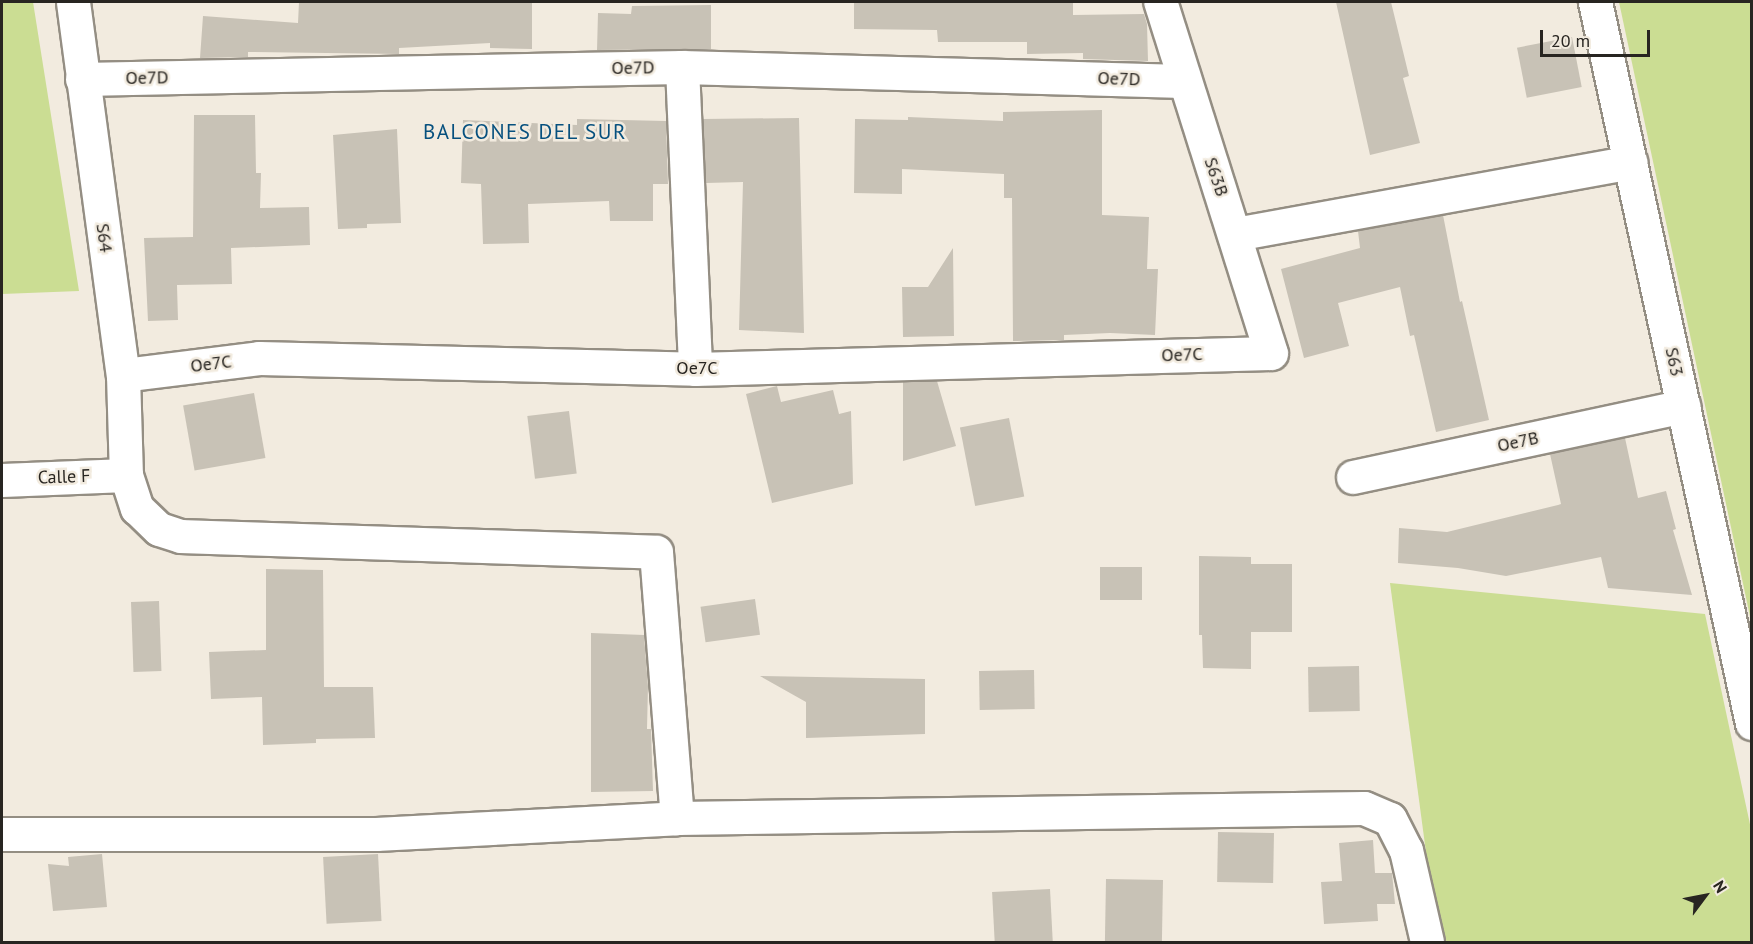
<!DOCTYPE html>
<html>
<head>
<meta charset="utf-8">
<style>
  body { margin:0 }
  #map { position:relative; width:1753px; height:944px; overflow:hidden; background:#f2ebdf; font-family:"PT Sans",sans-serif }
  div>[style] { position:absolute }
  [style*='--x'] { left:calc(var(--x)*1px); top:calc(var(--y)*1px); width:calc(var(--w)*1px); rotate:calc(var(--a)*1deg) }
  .green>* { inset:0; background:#cbdd93 }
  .building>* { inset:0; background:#c8c2b6; transform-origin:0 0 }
  .roads { filter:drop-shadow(2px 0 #948e83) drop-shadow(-2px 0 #948e83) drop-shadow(0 2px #948e83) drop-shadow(0 -2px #948e83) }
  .minor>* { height:33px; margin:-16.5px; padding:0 16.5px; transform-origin:16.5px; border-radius:16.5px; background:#fff }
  span { translate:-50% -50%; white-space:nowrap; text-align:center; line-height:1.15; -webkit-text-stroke:5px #f2ebdf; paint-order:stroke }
  .street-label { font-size:18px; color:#282521 }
  .quarter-label { font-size:21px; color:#06507e; letter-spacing:1.5px }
  .frame { position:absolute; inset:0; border:3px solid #282521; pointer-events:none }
  .north { position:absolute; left:1675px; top:866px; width:60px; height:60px; -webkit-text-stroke:4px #f2ebdf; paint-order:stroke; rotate:58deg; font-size:16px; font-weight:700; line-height:24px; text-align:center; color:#282521 }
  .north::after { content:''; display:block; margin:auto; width:21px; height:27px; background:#282521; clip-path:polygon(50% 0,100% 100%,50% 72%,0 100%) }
  .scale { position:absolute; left:1540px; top:30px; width:110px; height:27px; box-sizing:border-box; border:3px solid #282521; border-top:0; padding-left:8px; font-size:18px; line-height:21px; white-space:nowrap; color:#282521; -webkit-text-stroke:4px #f2ebdf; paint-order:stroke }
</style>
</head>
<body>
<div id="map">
  <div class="green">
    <div style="clip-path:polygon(2px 2px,33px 2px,79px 291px,2px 294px)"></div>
    <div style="clip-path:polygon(1619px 2px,1751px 2px,1751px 621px)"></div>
    <div style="clip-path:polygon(1390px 583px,1705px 614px,1751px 829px,1751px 942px,1438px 942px)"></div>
  </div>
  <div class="building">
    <div style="clip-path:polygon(299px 2px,532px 2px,532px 49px,490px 48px,490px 43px,399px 48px,399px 54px,248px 52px,248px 57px,200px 58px,203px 16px,298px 23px)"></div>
    <div style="clip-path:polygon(854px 2px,1073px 2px,1073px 15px,1144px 14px,1147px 24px,1148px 61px,1083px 59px,1083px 53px,1027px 54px,1027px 42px,938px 42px,937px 30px,854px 29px)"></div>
    <div style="clip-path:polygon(1336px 2px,1391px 2px,1409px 76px,1403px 78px,1420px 143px,1370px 155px)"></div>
    <div style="clip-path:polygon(711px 5px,711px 49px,597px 50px,598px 13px,631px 14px,632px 6px)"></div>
    <div style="left:1572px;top:37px;width:51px;height:56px;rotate:79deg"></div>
    <div style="clip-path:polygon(1102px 110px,1102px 215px,1149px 217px,1147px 269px,1158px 269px,1155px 335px,1110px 333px,1064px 335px,1064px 340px,1013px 341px,1012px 198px,1004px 198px,1004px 174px,902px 169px,902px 194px,854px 193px,855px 119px,908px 120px,908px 117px,1003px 121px,1003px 112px)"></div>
    <div style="clip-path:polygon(194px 115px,255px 115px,256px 173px,261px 173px,260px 208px,309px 207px,310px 245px,231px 248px,232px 284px,177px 285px,178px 320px,148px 321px,144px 238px,193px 237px)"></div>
    <div style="clip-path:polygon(799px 118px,804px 333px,739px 330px,743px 182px,706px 183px,703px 119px)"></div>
    <div style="clip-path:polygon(577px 119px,666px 121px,668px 184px,653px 184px,653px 221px,610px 221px,609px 201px,528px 204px,529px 243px,483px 244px,481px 184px,461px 183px,463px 120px,577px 125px)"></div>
    <div style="clip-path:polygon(397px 129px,401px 223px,367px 224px,367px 228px,338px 229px,333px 135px)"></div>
    <div style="clip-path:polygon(1443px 215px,1460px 302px,1462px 301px,1489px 420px,1436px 432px,1414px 335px,1410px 336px,1400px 287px,1338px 303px,1349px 346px,1304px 358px,1281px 269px,1360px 248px,1358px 231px)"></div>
    <div style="clip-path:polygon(953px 248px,954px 336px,903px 337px,902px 287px,928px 287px)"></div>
    <div style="clip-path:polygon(937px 381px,956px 446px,903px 461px,903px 382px)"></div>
    <div style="clip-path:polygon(777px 386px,781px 402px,833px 390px,839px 414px,851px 411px,853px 484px,772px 503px,746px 394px)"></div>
    <div style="left:254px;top:393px;width:66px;height:72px;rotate:80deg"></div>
    <div style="left:569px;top:411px;width:63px;height:42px;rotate:83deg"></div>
    <div style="left:1009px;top:418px;width:80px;height:50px;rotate:79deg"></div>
    <div style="clip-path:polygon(1625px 438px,1638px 498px,1666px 491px,1676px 529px,1673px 530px,1692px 595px,1608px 588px,1601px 557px,1506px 576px,1458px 568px,1398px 563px,1399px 528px,1447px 532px,1558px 505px,1561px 504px,1550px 454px)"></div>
    <div style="clip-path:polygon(1199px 556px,1251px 557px,1251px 564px,1292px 564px,1292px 632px,1251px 632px,1251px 669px,1203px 668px,1202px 635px,1199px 635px)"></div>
    <div style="left:1100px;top:567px;width:42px;height:33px"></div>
    <div style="clip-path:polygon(266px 569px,323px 570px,324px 687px,373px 687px,375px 738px,316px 739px,316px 743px,263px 745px,262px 697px,211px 699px,209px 652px,266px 650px)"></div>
    <div style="left:755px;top:599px;width:36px;height:55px;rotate:82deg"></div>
    <div style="left:159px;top:601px;width:70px;height:28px;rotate:88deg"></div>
    <div style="clip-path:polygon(591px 633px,644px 635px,648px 686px,647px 729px,651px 729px,653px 791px,591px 792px)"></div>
    <div style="left:1359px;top:666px;width:45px;height:51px;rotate:89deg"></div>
    <div style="left:1034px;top:670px;width:39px;height:55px;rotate:89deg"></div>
    <div style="clip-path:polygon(760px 676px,925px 679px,925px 734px,806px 738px,806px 702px)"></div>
    <div style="left:1218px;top:832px;width:56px;height:50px;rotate:1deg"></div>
    <div style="clip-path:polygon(1373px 840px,1375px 873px,1392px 873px,1395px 904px,1377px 904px,1378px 921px,1324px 924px,1321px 882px,1342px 881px,1339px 843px)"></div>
    <div style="clip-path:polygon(102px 854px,107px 907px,53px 911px,48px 864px,69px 866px,68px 857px)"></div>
    <div style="left:378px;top:854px;width:67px;height:55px;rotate:87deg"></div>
    <div style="left:1106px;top:879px;width:57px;height:63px;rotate:1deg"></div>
    <div style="left:1050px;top:889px;width:53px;height:58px;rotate:87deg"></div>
  </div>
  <div class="roads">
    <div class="minor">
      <div style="--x:73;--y:2;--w:376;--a:82.4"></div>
      <div style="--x:123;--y:375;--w:100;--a:88.3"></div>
      <div style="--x:126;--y:475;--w:35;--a:72"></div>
      <div style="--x:137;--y:508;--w:30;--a:44"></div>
      <div style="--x:159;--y:529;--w:23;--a:18"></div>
      <div style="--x:181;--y:536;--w:475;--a:1.9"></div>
      <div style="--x:656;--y:552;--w:267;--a:85.5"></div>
      <div style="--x:1595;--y:2;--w:738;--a:77.72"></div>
      <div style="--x:682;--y:67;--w:302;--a:87.5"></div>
      <div style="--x:82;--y:79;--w:600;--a:-1.15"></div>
      <div style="--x:682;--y:67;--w:501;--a:1.6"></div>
      <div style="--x:1235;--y:234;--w:402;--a:-10.3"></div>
      <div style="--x:123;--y:375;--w:137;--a:-7.1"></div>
      <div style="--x:259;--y:358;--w:436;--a:1.4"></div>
      <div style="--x:695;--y:369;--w:576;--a:-1.59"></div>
      <div style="--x:1271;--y:353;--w:368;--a:-107.5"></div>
      <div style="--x:1353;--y:477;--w:338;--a:-12.1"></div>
      <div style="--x:2;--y:480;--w:124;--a:-2.3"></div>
      <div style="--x:2;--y:834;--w:374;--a:0"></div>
      <div style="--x:376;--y:834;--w:301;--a:-3"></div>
      <div style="--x:677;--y:818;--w:687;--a:-0.83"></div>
      <div style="--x:1364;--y:808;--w:28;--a:23"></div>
      <div style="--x:1390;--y:819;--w:35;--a:63"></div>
      <div style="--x:1406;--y:850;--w:94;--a:77.1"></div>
    </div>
  </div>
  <div class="street-label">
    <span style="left:633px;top:68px;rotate:-1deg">Oe7D</span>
    <span style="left:147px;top:78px;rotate:-1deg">Oe7D</span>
    <span style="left:1119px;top:79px;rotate:2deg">Oe7D</span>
    <span style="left:1216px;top:177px;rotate:71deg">S63B</span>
    <span style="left:104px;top:238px;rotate:82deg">S64</span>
    <span style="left:1182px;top:355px;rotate:-2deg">Oe7C</span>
    <span style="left:1674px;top:362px;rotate:78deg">S63</span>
    <span style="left:211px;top:364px;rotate:-7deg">Oe7C</span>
    <span style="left:697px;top:368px">Oe7C</span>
    <span style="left:1518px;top:442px;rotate:-12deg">Oe7B</span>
    <span style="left:64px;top:477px;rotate:-2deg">Calle F</span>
  </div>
  <div class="quarter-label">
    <span style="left:525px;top:132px">BALCONES DEL SUR</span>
  </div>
  <div class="frame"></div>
  <div class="north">N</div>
  <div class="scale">20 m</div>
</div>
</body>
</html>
